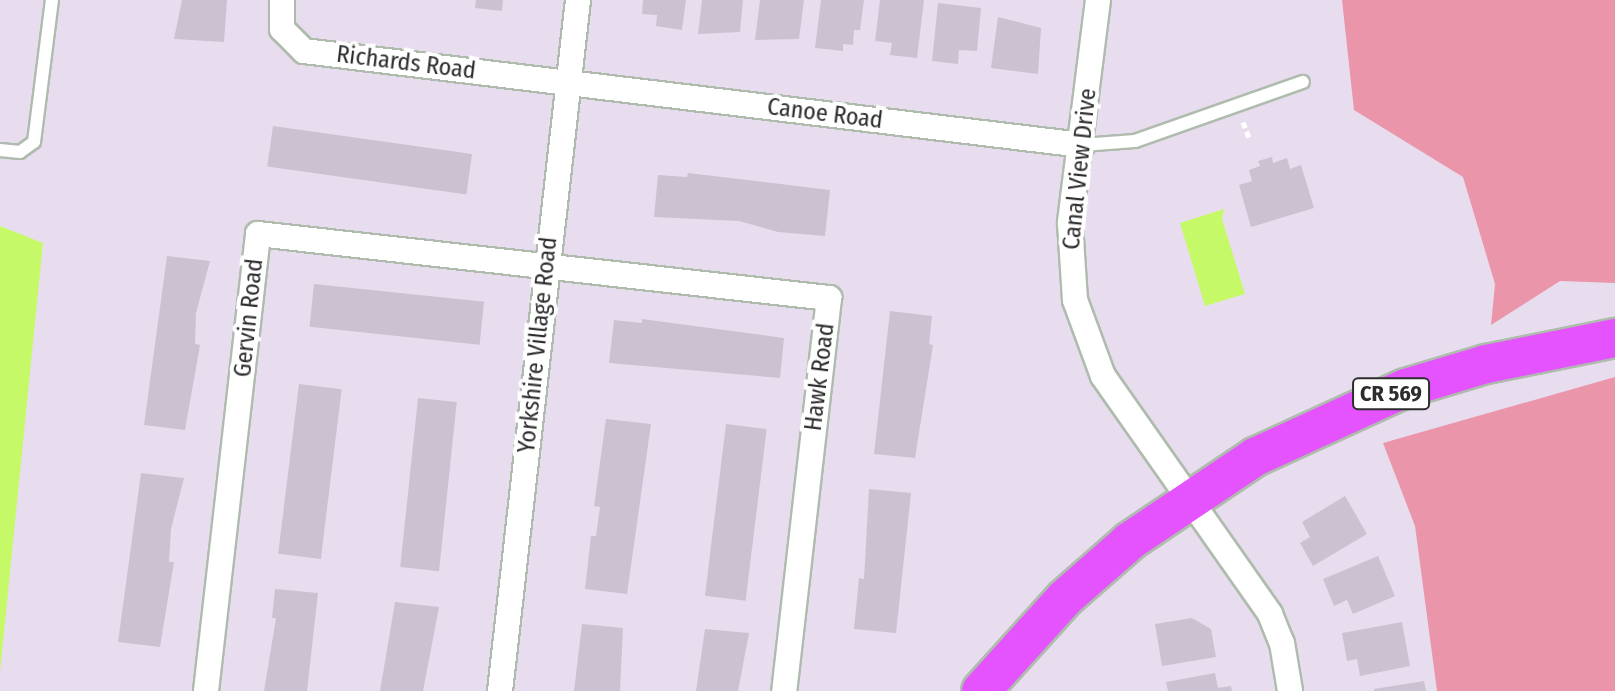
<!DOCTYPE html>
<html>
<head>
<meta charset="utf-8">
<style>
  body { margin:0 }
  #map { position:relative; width:1615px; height:691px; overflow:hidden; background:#e8ddee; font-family:"Fira Sans Condensed",sans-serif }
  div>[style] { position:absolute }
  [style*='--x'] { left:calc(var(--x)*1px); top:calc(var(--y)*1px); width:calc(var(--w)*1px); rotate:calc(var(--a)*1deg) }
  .green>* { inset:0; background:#ea95aa }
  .water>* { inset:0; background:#c6f967 }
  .building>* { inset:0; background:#ccc1d0; transform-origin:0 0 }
  .path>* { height:5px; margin-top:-2.5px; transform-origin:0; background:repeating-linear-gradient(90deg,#fff 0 6px,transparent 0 10px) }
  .roads { filter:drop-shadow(2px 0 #afbcad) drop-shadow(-2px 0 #afbcad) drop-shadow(0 2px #afbcad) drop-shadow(0 -2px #afbcad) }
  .service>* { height:12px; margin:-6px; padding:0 6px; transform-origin:6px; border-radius:6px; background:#fff }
  .minor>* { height:24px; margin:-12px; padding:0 12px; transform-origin:12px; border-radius:12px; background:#fff }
  .primary>* { height:38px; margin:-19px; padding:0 19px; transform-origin:19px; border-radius:19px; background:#e453fd }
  span { translate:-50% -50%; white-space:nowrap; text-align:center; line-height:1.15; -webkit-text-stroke:8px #fff; paint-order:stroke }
  .shield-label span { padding:2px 6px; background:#fff; border:2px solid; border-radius:6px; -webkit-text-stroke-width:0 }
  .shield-label { font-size:22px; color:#2c2c2c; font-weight:700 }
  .street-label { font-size:24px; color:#2c2c2c }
</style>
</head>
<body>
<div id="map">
  <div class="green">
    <div style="clip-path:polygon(1342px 0,1615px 0,1615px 283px,1560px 281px,1491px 325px,1495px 284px,1463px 177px,1354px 110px)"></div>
    <div style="clip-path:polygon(1615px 377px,1615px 691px,1437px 691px,1415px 526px,1383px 443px)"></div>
  </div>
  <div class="water">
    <div style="clip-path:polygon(1224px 209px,1222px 219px,1245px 294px,1205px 306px,1180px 223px)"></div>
    <div style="clip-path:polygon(0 226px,43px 243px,0 672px)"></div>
  </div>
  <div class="building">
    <div style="clip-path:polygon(182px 0,227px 0,224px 42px,174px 39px)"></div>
    <div style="clip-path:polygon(476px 0,503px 0,502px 11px,475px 8px)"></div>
    <div style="clip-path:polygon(643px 0,686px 0,682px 30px,656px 26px,657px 15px,642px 14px)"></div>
    <div style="clip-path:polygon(702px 0,743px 0,740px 32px,698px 34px)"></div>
    <div style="clip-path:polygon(760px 0,804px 0,799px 39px,755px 40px)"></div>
    <div style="clip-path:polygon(821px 0,864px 0,860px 30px,854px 30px,853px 45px,843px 44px,843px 51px,815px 48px)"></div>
    <div style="clip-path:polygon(880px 0,924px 0,917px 58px,890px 55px,892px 43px,875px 41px)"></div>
    <div style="clip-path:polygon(938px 3px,981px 8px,977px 51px,959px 50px,958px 64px,932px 61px)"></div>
    <div style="clip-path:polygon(998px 17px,1041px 28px,1038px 74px,991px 68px)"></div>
    <div style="left:273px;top:126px;width:201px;height:41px;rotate:8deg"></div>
    <div style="clip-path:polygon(1272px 157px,1273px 163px,1287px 158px,1290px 169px,1301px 165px,1314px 208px,1251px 227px,1239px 185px,1252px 181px,1249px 170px,1260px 166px,1258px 161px)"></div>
    <div style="clip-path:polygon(688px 173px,830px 190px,825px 236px,778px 232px,739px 221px,654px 217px,658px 175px,687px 177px)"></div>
    <div style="clip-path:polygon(167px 256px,210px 261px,196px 313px,195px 344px,200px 345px,185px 430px,144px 425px)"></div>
    <div style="left:314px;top:284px;width:171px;height:43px;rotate:6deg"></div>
    <div style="clip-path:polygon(890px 311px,932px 316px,929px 344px,933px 345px,915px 458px,874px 454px)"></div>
    <div style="clip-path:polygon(642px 319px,784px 338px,780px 378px,609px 363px,614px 320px,642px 323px)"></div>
    <div style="left:299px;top:384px;width:43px;height:171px;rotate:7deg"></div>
    <div style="left:418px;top:398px;width:39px;height:170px;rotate:6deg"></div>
    <div style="clip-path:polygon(606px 419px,651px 424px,627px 594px,585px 589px,591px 536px,596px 536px,600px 507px,594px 506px)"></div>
    <div style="left:726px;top:424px;width:41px;height:173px;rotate:7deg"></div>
    <div style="clip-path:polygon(141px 473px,184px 478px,171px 529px,169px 562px,174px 562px,160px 647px,118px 642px)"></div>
    <div style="clip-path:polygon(869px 489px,911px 493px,896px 633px,854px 629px,859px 578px,864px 579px)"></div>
    <div style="clip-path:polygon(1345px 496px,1367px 534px,1313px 566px,1300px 543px,1310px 537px,1302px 522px)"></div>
    <div style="clip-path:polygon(1378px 556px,1395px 596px,1353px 614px,1347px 600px,1334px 606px,1323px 579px)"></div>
    <div style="clip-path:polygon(275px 589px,318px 593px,307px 691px,264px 691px,276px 618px,272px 618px)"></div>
    <div style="clip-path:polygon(395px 602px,439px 607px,423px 691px,380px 691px)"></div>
    <div style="clip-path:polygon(1192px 618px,1211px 629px,1216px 657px,1162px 666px,1155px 624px)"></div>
    <div style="clip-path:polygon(1402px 622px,1410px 666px,1360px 676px,1357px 659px,1347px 661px,1342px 633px)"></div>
    <div style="clip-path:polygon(582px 624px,623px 628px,620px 691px,574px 691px)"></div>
    <div style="clip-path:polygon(705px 629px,749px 633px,738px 691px,696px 691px)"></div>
    <div style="clip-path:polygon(1215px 673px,1218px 688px,1231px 686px,1232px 691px,1168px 691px,1166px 682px)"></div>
    <div style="clip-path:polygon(1424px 681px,1426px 691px,1374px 691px,1374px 689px)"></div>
  </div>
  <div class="path">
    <div style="--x:1243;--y:122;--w:19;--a:69"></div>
  </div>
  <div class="roads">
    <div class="service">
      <div style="--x:1082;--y:145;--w:53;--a:-4.3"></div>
      <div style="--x:1135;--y:141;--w:178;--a:-19.4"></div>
      <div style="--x:0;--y:150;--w:20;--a:6"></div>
      <div style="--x:20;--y:152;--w:17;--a:-36"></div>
      <div style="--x:34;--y:142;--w:143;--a:-82.8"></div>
    </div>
    <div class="minor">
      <div style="--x:282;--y:0;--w:29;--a:90"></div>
      <div style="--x:282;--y:29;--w:31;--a:45"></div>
      <div style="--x:304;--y:51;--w:784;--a:6.89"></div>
      <div style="--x:1098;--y:0;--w:225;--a:97.2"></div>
      <div style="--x:1070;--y:223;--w:77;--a:86.3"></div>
      <div style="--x:1075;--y:300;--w:81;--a:69.8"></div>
      <div style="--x:1103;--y:376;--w:291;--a:54.9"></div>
      <div style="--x:1270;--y:614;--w:31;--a:68"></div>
      <div style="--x:1282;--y:643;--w:49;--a:80.5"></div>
      <div style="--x:206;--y:691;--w:460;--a:-83.5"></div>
      <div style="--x:258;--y:234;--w:575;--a:6.4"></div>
      <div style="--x:829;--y:298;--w:396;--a:96.5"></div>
      <div style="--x:500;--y:691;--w:695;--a:-83.56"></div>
    </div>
    <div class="primary">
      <div style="--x:981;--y:691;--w:125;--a:-47.9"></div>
      <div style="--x:1065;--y:598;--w:86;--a:-41.2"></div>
      <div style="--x:1130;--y:541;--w:151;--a:-33.9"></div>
      <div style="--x:1255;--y:457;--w:166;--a:-24.6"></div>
      <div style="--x:1406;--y:388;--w:84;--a:-16.7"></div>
      <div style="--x:1486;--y:364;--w:132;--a:-11.4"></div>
    </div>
  </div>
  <div class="shield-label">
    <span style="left:1391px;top:394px">CR 569</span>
  </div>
  <div class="street-label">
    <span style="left:406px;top:63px;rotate:7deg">Richards Road</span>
    <span style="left:825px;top:114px;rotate:7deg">Canoe Road</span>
    <span style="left:1080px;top:169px;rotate:-84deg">Canal View Drive</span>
    <span style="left:249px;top:318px;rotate:-84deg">Gervin Road</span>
    <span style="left:538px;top:345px;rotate:-84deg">Yorkshire Village Road</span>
    <span style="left:820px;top:377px;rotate:-83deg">Hawk Road</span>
  </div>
</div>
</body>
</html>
